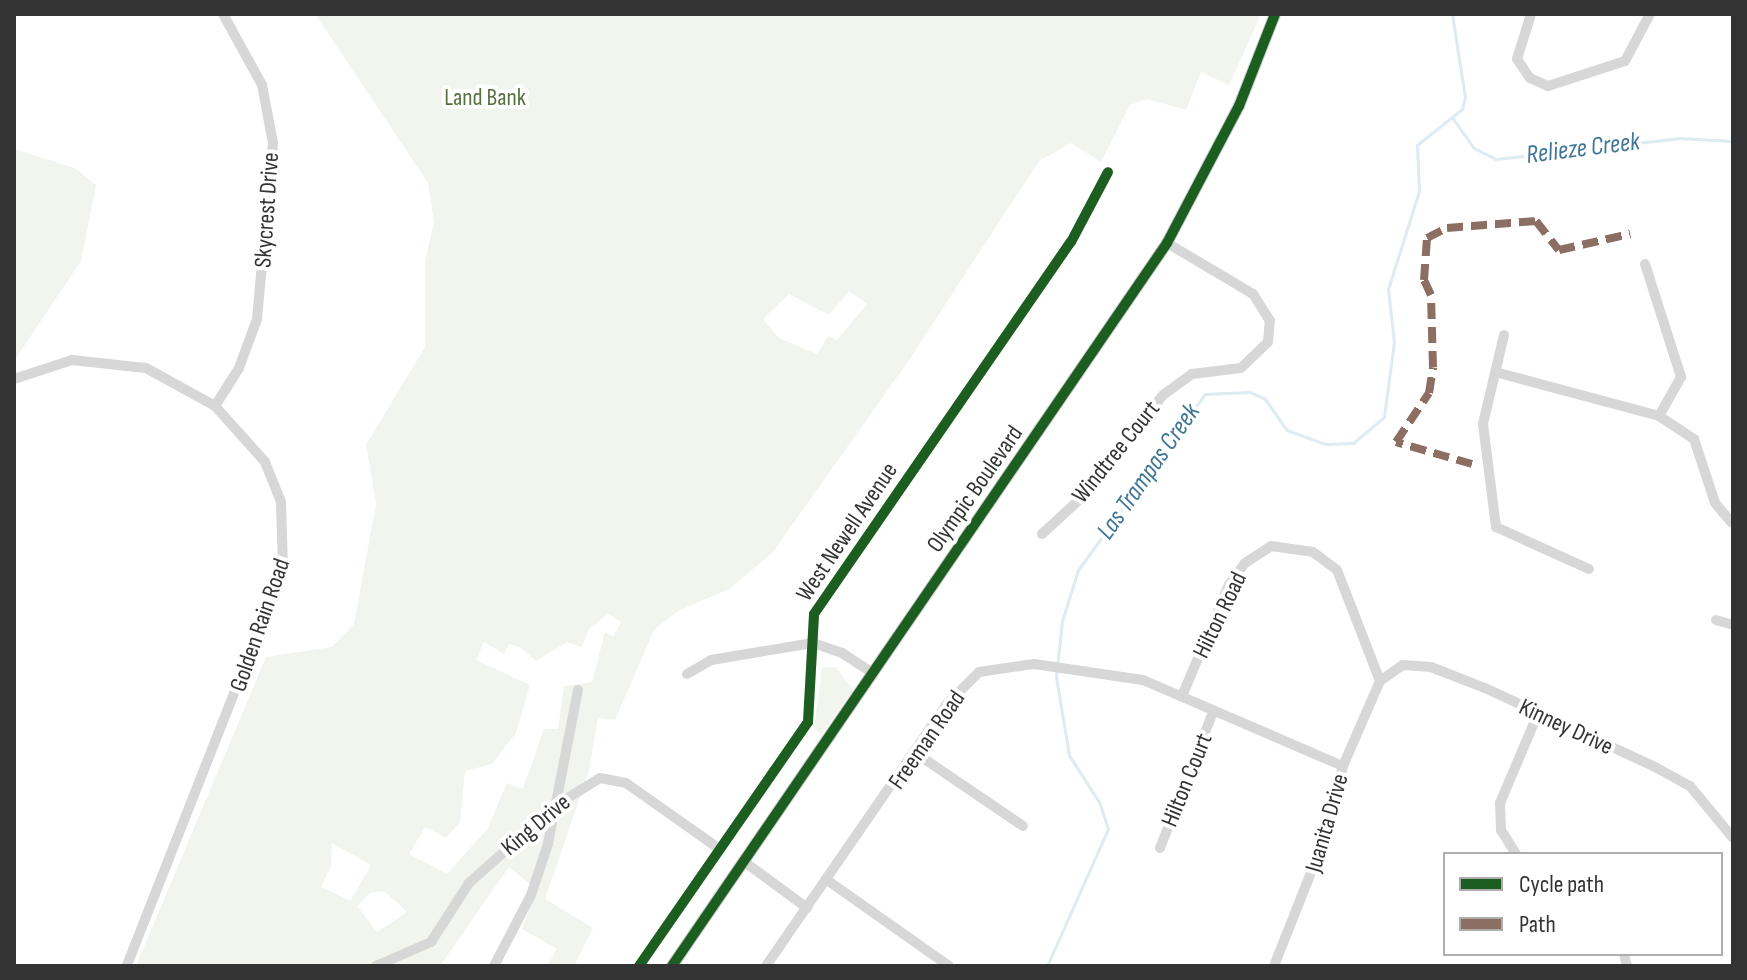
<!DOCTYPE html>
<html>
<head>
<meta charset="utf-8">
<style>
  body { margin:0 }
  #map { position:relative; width:1747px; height:980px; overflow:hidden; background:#fff; font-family:"Sofia Sans Condensed",sans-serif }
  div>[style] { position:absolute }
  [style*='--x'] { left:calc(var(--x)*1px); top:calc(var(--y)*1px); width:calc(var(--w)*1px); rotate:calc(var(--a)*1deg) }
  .green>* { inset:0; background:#f1f5ed }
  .stream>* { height:3px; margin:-1.5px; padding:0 1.5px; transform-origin:1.5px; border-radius:1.5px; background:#ddebf3 }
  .minor>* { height:10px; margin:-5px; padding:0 5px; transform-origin:5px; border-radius:5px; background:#d7d7d7 }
  .major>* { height:12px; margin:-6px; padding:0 6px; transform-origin:6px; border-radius:6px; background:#cacaca }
  .quiet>* { height:8px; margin-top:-4px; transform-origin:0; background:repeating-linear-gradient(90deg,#8d6e63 0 16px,transparent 0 24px) }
  .cycleway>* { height:10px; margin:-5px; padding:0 5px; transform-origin:5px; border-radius:5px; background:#1b5e20 }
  span { translate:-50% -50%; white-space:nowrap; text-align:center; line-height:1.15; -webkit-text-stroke:8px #fff; paint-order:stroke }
  .park-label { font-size:24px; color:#56703f }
  .street-label { font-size:24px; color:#333 }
  .water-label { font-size:26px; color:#3f7597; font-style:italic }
  .frame { position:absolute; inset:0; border:16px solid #333; pointer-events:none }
  .legend { position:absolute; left:1443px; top:852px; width:280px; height:104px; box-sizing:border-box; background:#fff; border:2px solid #adadad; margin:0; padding:10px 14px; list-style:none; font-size:24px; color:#333 }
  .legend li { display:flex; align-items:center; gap:16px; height:40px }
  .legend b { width:40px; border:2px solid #adadad }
</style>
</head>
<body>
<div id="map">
  <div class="green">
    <div style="clip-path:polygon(evenodd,315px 14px,1261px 14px,1229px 85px,1201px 72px,1186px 110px,1147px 99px,1130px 105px,1101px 162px,1071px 143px,1039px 161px,907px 363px,772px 553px,729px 589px,678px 611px,654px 630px,615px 720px,598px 718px,589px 771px,545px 899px,593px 928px,574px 966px,547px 966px,557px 949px,522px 929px,537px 890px,509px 867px,440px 966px,136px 966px,266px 657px,332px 647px,354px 624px,376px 504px,366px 445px,425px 347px,425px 261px,434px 222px,428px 183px,315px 14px,849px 291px,867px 304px,837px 340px,828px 336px,817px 354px,779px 338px,763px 319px,789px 294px,829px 315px,849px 291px,315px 14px,608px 614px,621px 622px,613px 637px,605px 632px,592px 682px,564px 686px,558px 729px,544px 729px,523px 789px,507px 783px,488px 828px,447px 874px,409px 854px,425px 827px,446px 838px,460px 822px,465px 771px,492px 764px,516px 733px,530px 685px,476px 660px,484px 642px,504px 654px,509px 644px,520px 647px,536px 661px,567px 642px,582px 647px,588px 630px,608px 614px,315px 14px,332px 843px,371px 865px,350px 901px,321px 887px,331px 866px,332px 843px,315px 14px,384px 891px,407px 912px,377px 932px,357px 906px,370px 893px,384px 891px)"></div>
    <div style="clip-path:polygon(14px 149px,75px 168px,96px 185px,81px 261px,14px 361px)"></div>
    <div style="clip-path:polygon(836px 667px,853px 690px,821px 735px,814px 728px,822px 668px)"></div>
  </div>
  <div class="stream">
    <div style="--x:1452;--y:117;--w:38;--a:55"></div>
    <div style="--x:1474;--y:148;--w:25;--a:27"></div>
    <div style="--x:1496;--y:159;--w:184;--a:-6.5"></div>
    <div style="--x:1679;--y:138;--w:54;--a:3.2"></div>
    <div style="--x:1047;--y:966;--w:150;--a:-66"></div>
    <div style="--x:1108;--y:829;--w:28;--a:-108"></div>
    <div style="--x:1099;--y:802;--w:56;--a:-122.6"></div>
    <div style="--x:1069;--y:755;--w:79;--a:-99.5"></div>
    <div style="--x:1056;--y:677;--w:56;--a:-83.9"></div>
    <div style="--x:1062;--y:621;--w:53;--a:-72.6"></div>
    <div style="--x:1078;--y:570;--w:217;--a:-54.2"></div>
    <div style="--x:1205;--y:394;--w:45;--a:-2.5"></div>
    <div style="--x:1250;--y:392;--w:17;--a:25"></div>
    <div style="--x:1265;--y:399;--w:38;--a:55"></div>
    <div style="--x:1287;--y:430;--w:40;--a:20.2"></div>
    <div style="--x:1325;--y:444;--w:28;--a:-2"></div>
    <div style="--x:1353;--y:443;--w:40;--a:-40"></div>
    <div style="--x:1384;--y:417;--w:76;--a:-82.4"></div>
    <div style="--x:1394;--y:342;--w:53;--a:-96.5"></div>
    <div style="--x:1388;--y:289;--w:103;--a:-72.4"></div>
    <div style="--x:1419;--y:191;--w:46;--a:-92.5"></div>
    <div style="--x:1417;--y:145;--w:58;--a:-38.7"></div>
    <div style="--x:1462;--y:109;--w:12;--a:-76"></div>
    <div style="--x:1465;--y:97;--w:84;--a:-98.9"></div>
  </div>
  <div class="minor">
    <div style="--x:1531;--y:14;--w:47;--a:107.3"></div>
    <div style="--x:1517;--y:59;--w:23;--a:56"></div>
    <div style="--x:1530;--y:78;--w:20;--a:24"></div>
    <div style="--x:1548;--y:86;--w:81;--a:-18"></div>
    <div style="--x:1625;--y:61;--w:53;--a:-62"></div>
    <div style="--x:1645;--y:264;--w:119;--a:72.3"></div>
    <div style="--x:1681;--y:377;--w:45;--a:119.4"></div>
    <div style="--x:1504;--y:335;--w:91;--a:103.3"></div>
    <div style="--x:1483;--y:424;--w:104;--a:82.8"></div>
    <div style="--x:1496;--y:527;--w:102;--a:24.3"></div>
    <div style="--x:1499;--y:373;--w:166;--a:15"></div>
    <div style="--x:1659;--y:416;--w:42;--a:33.3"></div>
    <div style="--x:1694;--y:439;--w:67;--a:71.8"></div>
    <div style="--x:1715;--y:503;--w:25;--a:50"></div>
    <div style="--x:14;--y:379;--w:61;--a:-18.1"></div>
    <div style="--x:72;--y:360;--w:74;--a:6.2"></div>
    <div style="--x:146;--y:368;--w:79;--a:28.8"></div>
    <div style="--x:215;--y:406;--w:75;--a:48.2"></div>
    <div style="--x:265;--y:462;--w:43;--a:68.2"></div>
    <div style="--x:281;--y:502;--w:67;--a:88.3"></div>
    <div style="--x:283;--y:569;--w:427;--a:111.5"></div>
    <div style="--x:215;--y:406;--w:45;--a:-57.7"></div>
    <div style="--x:239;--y:368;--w:52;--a:-69.8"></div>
    <div style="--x:257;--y:319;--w:177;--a:-84.8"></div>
    <div style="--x:273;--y:143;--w:59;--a:-100.7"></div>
    <div style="--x:262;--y:85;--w:81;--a:-118.8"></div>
    <div style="--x:1042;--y:534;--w:52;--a:-42.6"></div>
    <div style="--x:1080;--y:499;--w:133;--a:-51.4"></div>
    <div style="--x:1163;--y:395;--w:36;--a:-36"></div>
    <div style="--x:1192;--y:374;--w:49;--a:-7"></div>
    <div style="--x:1241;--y:368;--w:37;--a:-44"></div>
    <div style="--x:1268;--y:342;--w:21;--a:-85"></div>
    <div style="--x:1270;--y:321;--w:32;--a:-122"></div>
    <div style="--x:1253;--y:294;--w:100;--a:-149.3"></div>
    <div style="--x:1716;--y:620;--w:18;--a:16"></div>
    <div style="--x:687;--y:674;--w:28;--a:-30"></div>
    <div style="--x:711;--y:660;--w:103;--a:-9.5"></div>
    <div style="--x:813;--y:643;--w:31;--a:19"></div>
    <div style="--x:842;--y:653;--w:38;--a:33"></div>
    <div style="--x:1182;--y:696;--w:121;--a:-67.1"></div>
    <div style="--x:1229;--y:585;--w:27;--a:-54"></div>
    <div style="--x:1245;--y:563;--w:31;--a:-33"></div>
    <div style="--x:1271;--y:546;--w:42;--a:8.1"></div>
    <div style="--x:1313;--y:552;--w:30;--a:37"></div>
    <div style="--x:1337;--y:570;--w:119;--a:68.8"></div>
    <div style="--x:917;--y:754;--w:128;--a:34.2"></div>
    <div style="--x:1160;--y:848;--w:146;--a:-68.7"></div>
    <div style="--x:1516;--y:854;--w:28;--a:-122"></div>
    <div style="--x:1501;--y:830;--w:27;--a:-92"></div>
    <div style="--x:1500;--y:803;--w:95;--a:-67"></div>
    <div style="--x:746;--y:863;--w:76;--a:36.4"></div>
    <div style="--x:827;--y:880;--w:149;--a:35.2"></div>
    <div style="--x:1624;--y:954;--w:12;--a:76"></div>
    <div style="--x:376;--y:966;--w:60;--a:-23.6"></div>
    <div style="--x:431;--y:942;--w:70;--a:-57.2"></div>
    <div style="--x:469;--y:883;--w:119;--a:-41.6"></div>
    <div style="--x:558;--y:804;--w:49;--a:-31.8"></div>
    <div style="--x:600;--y:778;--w:26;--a:11"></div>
    <div style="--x:626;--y:783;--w:113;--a:35.2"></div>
    <div style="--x:494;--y:966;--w:80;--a:-62.5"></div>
    <div style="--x:531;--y:895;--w:54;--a:-71.6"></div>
    <div style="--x:548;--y:844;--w:157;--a:-79"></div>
    <div style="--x:639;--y:966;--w:297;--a:-55.3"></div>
    <div style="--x:808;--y:722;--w:108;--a:-86.8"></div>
    <div style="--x:814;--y:614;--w:452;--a:-55.4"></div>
    <div style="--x:1071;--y:242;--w:79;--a:-62.1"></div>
    <div style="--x:766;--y:966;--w:318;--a:-55.4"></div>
    <div style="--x:947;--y:704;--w:45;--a:-45"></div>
    <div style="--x:979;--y:672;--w:56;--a:-8.3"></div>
    <div style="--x:1034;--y:664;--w:110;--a:8.4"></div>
    <div style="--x:1143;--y:680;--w:218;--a:23.3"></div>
    <div style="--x:1274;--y:966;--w:130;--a:-68.4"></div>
    <div style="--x:1322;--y:845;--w:82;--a:-75.1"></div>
    <div style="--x:1343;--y:766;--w:93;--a:-66.5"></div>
    <div style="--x:1380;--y:681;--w:28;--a:-35"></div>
    <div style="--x:1403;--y:665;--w:28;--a:4"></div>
    <div style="--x:1431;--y:667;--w:58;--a:21.3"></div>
    <div style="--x:1485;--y:688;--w:190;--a:24.9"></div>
    <div style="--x:1657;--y:768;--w:38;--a:29"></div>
    <div style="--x:1690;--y:786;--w:67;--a:50.4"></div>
  </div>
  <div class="major">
    <div style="--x:672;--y:966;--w:876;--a:-55.6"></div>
    <div style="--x:1167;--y:243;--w:155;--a:-62.3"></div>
    <div style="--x:1239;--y:106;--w:99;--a:-68.6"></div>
  </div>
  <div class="quiet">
    <div style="--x:1472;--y:464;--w:79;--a:-163.9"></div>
    <div style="--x:1396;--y:442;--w:59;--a:-56"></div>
    <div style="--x:1429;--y:393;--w:26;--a:-81"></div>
    <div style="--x:1433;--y:367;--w:72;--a:-91.6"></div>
    <div style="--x:1431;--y:295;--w:17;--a:-115"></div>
    <div style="--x:1424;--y:280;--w:42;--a:-85.9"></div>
    <div style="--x:1427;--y:238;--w:22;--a:-27"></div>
    <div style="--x:1447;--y:228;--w:89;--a:-4.5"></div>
    <div style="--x:1536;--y:221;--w:37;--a:52"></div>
    <div style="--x:1559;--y:250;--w:73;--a:-12.7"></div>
  </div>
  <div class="cycleway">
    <div style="--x:639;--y:966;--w:297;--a:-55.3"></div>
    <div style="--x:808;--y:722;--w:108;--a:-86.8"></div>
    <div style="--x:814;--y:614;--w:452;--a:-55.4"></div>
    <div style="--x:1071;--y:242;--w:79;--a:-62.1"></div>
    <div style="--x:672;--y:966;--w:876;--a:-55.6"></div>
    <div style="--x:1167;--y:243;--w:155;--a:-62.3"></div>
    <div style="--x:1239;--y:106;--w:99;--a:-68.6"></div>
  </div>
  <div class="park-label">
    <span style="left:485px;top:98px">Land Bank</span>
  </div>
  <div class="street-label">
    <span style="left:267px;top:210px;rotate:-86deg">Skycrest Drive</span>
    <span style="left:1116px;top:452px;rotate:-51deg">Windtree Court</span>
    <span style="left:975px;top:489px;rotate:-55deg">Olympic Boulevard</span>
    <span style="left:847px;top:532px;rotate:-56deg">West Newell Avenue</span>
    <span style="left:1220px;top:615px;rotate:-64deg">Hilton Road</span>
    <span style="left:260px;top:625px;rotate:-71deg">Golden Rain Road</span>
    <span style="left:1566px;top:727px;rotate:25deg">Kinney Drive</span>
    <span style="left:927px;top:740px;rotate:-55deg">Freeman Road</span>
    <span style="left:1187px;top:780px;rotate:-68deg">Hilton Court</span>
    <span style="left:1327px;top:823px;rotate:-74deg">Juanita Drive</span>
    <span style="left:536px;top:825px;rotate:-40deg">King Drive</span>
  </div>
  <div class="water-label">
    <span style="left:1583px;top:149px;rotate:-7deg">Relieze Creek</span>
    <span style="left:1149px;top:472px;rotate:-55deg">Las Trampas Creek</span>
  </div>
  <div class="frame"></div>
  <ul class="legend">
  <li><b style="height:10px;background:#1b5e20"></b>Cycle path</li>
  <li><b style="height:10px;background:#8d6e63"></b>Path</li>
  </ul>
</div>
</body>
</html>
